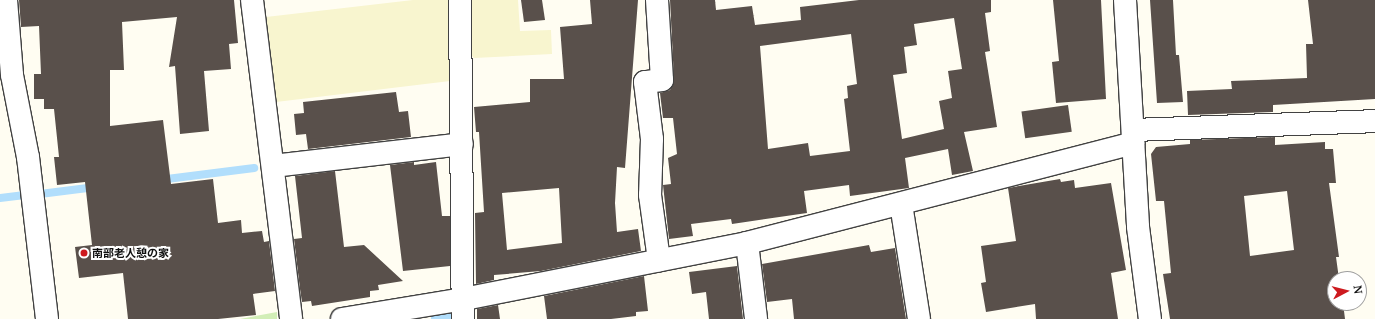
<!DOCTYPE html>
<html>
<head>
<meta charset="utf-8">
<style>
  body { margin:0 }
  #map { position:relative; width:1375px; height:319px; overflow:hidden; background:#fffdf2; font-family:"Noto Serif","Noto Sans JP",serif }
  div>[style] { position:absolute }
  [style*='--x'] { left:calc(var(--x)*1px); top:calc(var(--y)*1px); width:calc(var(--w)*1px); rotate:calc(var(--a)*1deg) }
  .farmland>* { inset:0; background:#f8f5cf }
  .green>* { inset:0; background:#d2eeb7 }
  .stream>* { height:8px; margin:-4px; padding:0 4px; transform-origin:4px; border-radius:4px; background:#b1defc }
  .building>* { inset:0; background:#59504b; transform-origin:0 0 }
  .roads { filter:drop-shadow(1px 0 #424242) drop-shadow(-1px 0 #424242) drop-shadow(0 1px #424242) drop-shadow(0 -1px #424242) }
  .minor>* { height:22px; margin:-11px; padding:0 11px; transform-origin:11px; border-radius:11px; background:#fff }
  .dots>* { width:11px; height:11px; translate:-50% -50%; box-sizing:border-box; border:2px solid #fff; border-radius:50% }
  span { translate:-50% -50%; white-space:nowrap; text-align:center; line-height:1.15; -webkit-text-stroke:4px #fff; paint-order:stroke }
  .poi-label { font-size:11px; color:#0f0f0f; font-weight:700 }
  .left { translate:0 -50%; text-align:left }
  .north { position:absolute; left:1327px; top:271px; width:40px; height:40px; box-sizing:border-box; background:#fff; border:1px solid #9f9f9f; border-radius:50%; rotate:83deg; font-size:11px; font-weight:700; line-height:16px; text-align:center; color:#0f0f0f }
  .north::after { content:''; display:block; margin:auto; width:14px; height:18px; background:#cd1a1f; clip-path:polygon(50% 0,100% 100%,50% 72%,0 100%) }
</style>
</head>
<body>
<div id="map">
  <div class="farmland">
    <div style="clip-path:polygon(413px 0,449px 0,450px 81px,276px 102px,266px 17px)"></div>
    <div style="clip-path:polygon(470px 0,518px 0,520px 31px,551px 30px,552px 54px,474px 58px,472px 56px)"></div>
  </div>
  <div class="green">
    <div style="clip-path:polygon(277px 312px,277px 319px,240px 319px)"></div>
  </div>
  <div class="stream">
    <div style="--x:159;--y:180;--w:96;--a:-7.2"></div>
    <div style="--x:40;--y:194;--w:56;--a:-7.1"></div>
    <div style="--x:0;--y:198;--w:25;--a:-7"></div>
    <div style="--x:435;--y:319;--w:15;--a:-11"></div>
  </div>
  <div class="building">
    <div style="clip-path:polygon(19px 0,234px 0,238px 43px,229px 44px,231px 69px,204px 71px,209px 131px,180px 134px,175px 66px,169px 67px,177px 17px,122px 22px,124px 70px,110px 70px,110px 126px,163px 120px,171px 184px,213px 179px,218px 223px,241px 220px,242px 233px,262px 231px,264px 242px,269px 241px,275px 291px,253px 294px,256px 315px,218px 319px,128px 319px,123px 273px,79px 278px,75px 247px,92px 245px,85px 182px,57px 185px,54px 157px,59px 157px,54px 109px,44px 109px,44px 99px,34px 99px,34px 74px,41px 74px,39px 26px,21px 27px)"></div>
    <div style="clip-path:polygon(521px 0,542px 0,545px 20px,524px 22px)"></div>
    <div style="clip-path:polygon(evenodd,590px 0,638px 0,625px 168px,617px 167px,615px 203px,617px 232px,638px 229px,641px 251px,541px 271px,494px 275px,494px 280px,476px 284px,475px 213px,484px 212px,479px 132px,476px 132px,474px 107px,530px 102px,530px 79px,564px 79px,560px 27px,592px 24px,590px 0,559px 188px,562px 243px,507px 250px,502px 193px,559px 188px)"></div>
    <div style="clip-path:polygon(evenodd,670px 0,715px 0,716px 10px,752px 6px,755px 25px,801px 20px,800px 7px,859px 0,991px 0,991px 12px,985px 13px,990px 51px,985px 52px,997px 127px,964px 132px,973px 171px,952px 175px,948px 149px,905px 158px,909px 188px,850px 196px,849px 185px,804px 191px,807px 213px,732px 224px,731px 219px,691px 224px,693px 236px,669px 239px,663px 185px,671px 184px,668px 158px,677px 154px,673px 118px,663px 118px,660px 93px,670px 90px,674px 80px,670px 0,954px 18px,962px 69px,948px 71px,952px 98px,939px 101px,944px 129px,902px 139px,893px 75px,907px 73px,904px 47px,917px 45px,914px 24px,954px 18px,670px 0,851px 34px,857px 84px,847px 86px,848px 98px,844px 99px,850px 151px,810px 156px,808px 143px,768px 149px,760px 46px,851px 34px)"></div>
    <div style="clip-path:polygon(1053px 0,1101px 0,1106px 99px,1056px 103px,1052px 62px,1059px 61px)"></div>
    <div style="clip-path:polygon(1150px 0,1173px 0,1176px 55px,1179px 55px,1183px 102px,1157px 103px)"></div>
    <div style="clip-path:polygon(1308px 0,1375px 0,1375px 99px,1273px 105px,1273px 112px,1188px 115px,1187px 91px,1232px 89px,1231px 81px,1307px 78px,1306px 44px,1313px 44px)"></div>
    <div style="clip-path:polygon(396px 92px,399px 112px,408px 111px,411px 137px,308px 149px,306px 134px,296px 135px,294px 114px,304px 113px,303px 102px)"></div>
    <div style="left:1068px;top:105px;width:27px;height:47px;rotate:82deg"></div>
    <div style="clip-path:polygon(evenodd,1275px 137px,1275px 145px,1325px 142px,1325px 149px,1333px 149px,1336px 183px,1329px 183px,1339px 257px,1336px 257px,1339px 279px,1335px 279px,1335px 303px,1343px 303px,1345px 319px,1170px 319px,1163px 274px,1171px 273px,1164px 201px,1156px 201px,1151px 154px,1156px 147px,1190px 144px,1190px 140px,1275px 137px,1287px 191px,1294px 250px,1250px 256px,1244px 196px,1287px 191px)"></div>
    <div style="clip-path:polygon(414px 162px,414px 165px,436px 162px,442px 216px,450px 216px,450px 266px,403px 271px,390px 165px)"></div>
    <div style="clip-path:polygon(335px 171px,344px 247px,364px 245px,403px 281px,378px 285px,379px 290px,370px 291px,370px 297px,312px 306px,311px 301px,302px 302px,300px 289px,294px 239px,302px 238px,295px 176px)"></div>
    <div style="clip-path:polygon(1060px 179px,1061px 182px,1074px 180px,1075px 188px,1111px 183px,1126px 270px,1111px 273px,1118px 319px,1036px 319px,1035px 304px,986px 312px,981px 283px,986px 282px,981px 246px,1016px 241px,1008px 188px)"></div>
    <div style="clip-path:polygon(869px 245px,871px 252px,895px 248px,906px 319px,794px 319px,792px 299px,767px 302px,762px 264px)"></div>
    <div style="clip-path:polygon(737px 266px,743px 319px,709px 319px,706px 292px,692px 294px,689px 272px)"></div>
    <div style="clip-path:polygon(644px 276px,648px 311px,636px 312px,636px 316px,611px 319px,547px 319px,544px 296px)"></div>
    <div style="clip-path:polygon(498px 305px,500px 319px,477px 319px,477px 309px)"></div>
  </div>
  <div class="roads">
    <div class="minor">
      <div style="--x:6;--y:0;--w:75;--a:85.4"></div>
      <div style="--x:12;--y:75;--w:84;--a:79"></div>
      <div style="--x:28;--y:157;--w:163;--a:83.3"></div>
      <div style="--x:252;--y:0;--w:321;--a:83"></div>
      <div style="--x:460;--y:0;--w:319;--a:89.5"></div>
      <div style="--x:657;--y:0;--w:80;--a:86.4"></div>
      <div style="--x:662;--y:80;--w:17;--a:173"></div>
      <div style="--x:645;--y:82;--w:57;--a:83"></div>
      <div style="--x:652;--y:139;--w:56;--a:92"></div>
      <div style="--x:650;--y:195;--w:66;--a:82.1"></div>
      <div style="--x:1125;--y:0;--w:227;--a:86.7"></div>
      <div style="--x:1138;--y:227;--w:93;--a:82.6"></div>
      <div style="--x:1133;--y:130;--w:242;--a:-2.1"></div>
      <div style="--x:273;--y:166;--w:190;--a:-6.6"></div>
      <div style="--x:901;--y:204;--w:116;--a:81.1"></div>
      <div style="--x:747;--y:243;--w:77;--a:83.2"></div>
      <div style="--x:342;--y:319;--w:124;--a:-9.3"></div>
      <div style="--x:464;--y:299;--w:288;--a:-11.2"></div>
      <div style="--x:747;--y:243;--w:399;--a:-14.5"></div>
    </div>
  </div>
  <div class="dots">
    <div style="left:84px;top:253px;background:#cd1a1f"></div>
  </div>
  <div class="poi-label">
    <span class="left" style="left:92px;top:253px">南部老人憩の家</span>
  </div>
  <div class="north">N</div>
</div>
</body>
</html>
